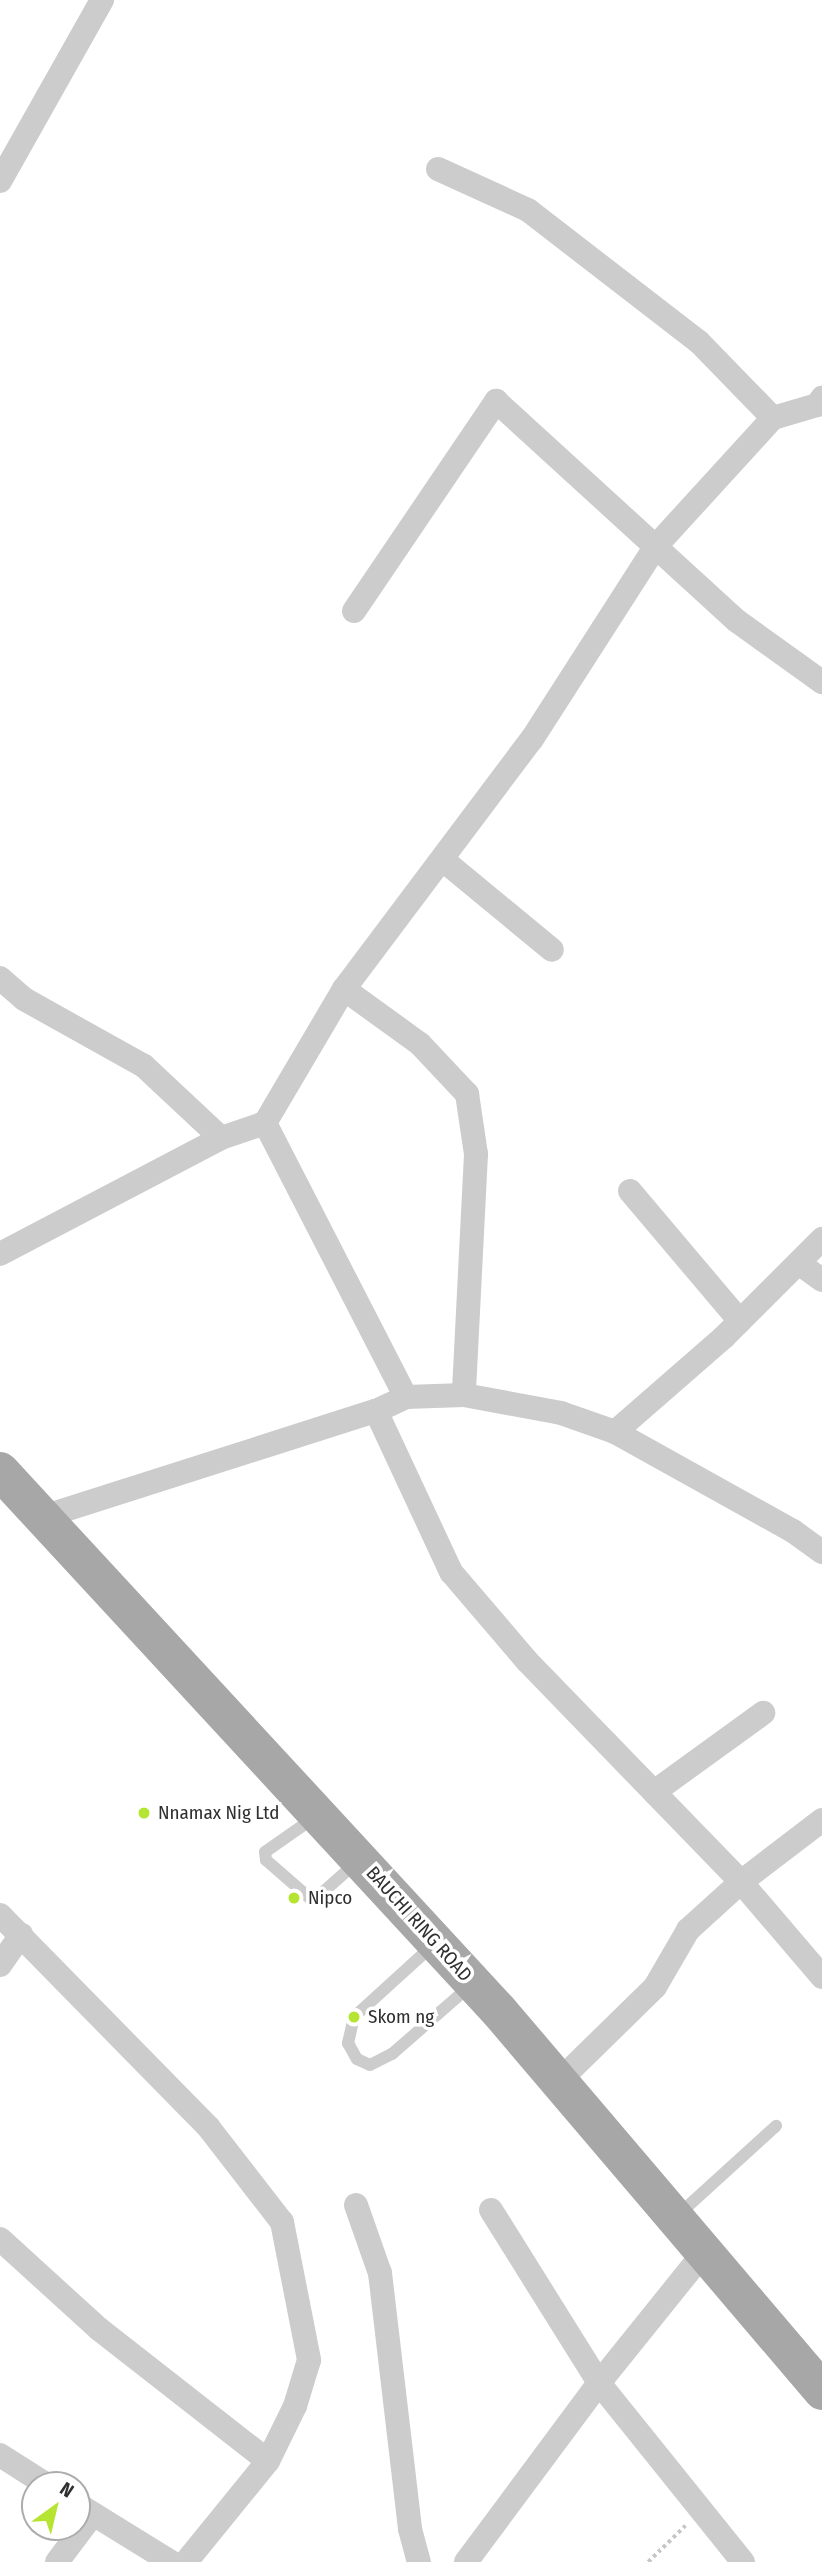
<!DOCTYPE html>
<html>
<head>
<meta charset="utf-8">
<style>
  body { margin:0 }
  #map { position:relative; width:822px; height:2562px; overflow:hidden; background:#fff; font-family:"Fira Sans Condensed",sans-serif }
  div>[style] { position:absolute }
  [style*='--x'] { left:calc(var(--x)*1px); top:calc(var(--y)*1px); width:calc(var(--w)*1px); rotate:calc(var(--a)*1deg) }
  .path>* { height:3.5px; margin-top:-1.75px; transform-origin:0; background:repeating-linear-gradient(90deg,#c6c6c6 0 3.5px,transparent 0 7px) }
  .service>* { height:12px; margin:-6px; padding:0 6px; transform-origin:6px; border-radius:6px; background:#ccc }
  .minor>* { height:24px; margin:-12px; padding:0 12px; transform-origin:12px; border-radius:12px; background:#ccc }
  .primary>* { height:38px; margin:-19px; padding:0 19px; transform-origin:19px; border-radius:19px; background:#a7a7a7 }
  .dots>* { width:19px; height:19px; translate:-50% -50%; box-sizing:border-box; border:4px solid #fff; border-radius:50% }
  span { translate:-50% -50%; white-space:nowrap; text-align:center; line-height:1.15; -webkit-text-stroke:7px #fff; paint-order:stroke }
  .poi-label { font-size:19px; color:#2f2f2f }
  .left { translate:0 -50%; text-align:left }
  .street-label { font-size:19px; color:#2f2f2f }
  .north { position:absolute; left:21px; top:2471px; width:70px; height:70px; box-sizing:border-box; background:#fff; border:2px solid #acacac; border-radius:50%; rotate:34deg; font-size:19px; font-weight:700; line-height:28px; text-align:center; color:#2f2f2f }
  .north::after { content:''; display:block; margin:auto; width:24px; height:32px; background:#b6e432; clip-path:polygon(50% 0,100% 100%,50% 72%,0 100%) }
</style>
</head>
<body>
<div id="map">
  <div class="path">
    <div style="--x:648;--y:2562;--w:52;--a:-44.2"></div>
  </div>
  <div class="service">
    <div style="--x:315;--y:1817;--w:61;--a:145"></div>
    <div style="--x:265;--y:1852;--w:8;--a:83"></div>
    <div style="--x:266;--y:1860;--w:62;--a:41.1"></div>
    <div style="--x:313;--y:1901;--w:59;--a:-41.6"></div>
    <div style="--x:432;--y:1946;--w:105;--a:137.7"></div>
    <div style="--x:354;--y:2017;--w:27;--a:103"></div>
    <div style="--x:348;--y:2043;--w:18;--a:61"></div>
    <div style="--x:357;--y:2059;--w:14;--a:25"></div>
    <div style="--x:370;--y:2065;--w:25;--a:-27"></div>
    <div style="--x:392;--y:2054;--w:103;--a:-41.1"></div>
    <div style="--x:677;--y:2216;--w:134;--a:-42.3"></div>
  </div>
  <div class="minor">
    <div style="--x:438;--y:169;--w:99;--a:24.5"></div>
    <div style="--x:528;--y:210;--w:216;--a:37.7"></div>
    <div style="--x:699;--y:342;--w:106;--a:45.8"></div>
    <div style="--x:0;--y:181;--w:208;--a:-60.6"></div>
    <div style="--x:354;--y:611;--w:254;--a:-55.9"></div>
    <div style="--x:496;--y:401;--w:326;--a:42.4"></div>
    <div style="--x:737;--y:621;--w:105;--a:35.7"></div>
    <div style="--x:443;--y:860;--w:141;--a:39.5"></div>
    <div style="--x:0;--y:978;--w:32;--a:41"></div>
    <div style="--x:24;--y:999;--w:137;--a:29.2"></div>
    <div style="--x:144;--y:1066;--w:105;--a:43.1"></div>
    <div style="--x:344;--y:989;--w:94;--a:35.9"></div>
    <div style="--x:420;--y:1044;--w:69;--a:46.8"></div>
    <div style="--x:467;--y:1094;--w:61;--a:81.5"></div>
    <div style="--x:476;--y:1154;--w:241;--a:92.9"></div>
    <div style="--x:265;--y:1123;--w:308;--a:62.8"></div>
    <div style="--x:630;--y:1191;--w:170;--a:49.8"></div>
    <div style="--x:0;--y:1254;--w:250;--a:-27.7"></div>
    <div style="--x:221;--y:1138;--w:46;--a:-18.8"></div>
    <div style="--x:265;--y:1123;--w:156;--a:-59.5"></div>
    <div style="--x:344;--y:989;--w:313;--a:-53.1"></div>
    <div style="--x:532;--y:739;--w:229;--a:-57.3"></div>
    <div style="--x:656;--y:546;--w:173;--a:-47.6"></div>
    <div style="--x:773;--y:418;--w:46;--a:-16.5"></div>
    <div style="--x:817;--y:405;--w:9;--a:-54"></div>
    <div style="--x:800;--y:1264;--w:27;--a:36"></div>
    <div style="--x:376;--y:1411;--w:178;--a:65"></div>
    <div style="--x:451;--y:1572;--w:117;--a:49.5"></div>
    <div style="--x:527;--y:1661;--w:308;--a:45.9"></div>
    <div style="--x:741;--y:1882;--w:125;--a:49.5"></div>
    <div style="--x:615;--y:1432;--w:204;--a:29.1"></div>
    <div style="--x:793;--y:1531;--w:36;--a:36"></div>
    <div style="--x:46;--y:1516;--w:346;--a:-17.7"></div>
    <div style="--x:376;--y:1411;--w:33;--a:-25"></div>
    <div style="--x:406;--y:1397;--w:58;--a:-2"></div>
    <div style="--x:464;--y:1395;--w:99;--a:10.5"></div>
    <div style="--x:561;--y:1413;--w:57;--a:19.4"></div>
    <div style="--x:615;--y:1432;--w:145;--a:-41.1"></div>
    <div style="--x:724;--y:1337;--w:139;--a:-45"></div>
    <div style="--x:654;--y:1792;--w:135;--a:-35.9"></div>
    <div style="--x:0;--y:1915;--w:298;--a:45.5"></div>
    <div style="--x:209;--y:2128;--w:119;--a:52.2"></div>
    <div style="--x:282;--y:2222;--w:141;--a:78.9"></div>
    <div style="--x:309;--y:2360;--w:48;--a:106.9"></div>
    <div style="--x:295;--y:2406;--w:61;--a:116.1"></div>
    <div style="--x:268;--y:2461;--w:130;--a:129.1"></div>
    <div style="--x:0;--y:1965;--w:37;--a:-55"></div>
    <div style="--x:559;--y:2081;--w:134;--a:-44.4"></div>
    <div style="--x:655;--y:1987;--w:66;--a:-59.9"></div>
    <div style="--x:688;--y:1930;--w:72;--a:-42.2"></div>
    <div style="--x:741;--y:1882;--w:102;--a:-37.4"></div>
    <div style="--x:356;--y:2205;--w:72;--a:70.6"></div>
    <div style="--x:380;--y:2273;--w:258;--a:83.3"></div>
    <div style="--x:410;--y:2529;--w:34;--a:75"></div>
    <div style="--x:491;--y:2210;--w:204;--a:58"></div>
    <div style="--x:599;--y:2383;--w:230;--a:51.2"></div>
    <div style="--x:0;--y:2239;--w:134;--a:42.3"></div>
    <div style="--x:99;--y:2329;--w:214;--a:38"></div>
    <div style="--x:0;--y:2455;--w:56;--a:32.6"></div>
    <div style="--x:77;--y:2504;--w:110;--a:31.7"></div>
    <div style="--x:57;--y:2562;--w:60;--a:-53.1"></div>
    <div style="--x:466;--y:2562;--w:223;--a:-53.4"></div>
    <div style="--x:599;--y:2383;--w:171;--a:-51.2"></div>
  </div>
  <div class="primary">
    <div style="--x:0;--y:1471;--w:735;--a:47.26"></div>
    <div style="--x:499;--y:2011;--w:499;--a:49.6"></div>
  </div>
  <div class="dots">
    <div style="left:144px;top:1813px;background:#b6e432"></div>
    <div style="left:294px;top:1898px;background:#b6e432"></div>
    <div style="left:354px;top:2017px;background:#b6e432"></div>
  </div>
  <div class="poi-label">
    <span class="left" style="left:158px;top:1813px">Nnamax Nig Ltd</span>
    <span class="left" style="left:308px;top:1898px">Nipco</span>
    <span class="left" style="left:368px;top:2017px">Skom ng</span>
  </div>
  <div class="street-label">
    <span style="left:419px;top:1924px;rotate:48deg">BAUCHI RING ROAD</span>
  </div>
  <div class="north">N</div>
</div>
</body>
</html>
